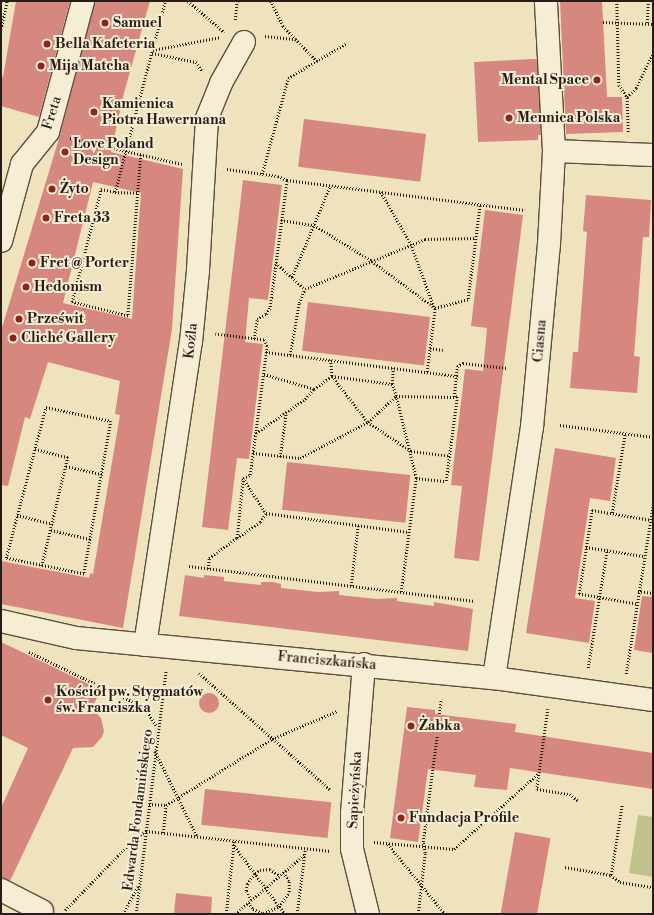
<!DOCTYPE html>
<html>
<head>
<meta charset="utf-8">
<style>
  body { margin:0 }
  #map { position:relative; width:654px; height:915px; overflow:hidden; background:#efe3bd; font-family:"Libre Bodoni",serif }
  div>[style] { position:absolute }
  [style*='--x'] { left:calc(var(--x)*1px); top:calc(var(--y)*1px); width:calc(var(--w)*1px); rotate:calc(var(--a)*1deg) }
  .green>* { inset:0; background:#bfc28d }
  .building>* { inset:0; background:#d68780; transform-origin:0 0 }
  .round { border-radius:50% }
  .path>* { height:2.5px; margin-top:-1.25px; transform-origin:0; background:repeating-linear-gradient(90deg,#281c16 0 1px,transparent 0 3px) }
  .roads { filter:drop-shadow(1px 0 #5a4e40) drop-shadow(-1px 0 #5a4e40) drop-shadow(0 1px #5a4e40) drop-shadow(0 -1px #5a4e40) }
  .minor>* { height:22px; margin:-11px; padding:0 11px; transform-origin:11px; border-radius:11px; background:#f5edd4 }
  .dots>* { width:11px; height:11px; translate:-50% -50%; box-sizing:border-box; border:2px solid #f5edd4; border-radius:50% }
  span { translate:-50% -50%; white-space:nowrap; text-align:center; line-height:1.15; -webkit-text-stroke:4px #f5edd4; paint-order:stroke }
  .poi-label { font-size:14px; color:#281c16; font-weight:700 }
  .left { translate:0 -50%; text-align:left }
  .right { translate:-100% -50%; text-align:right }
  .street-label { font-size:14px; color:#281c16 }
  .frame { position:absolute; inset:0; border:2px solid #281c16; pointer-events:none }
</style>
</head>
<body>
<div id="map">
  <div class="green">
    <div style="clip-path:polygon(638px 815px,653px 817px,653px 877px,629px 873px)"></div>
  </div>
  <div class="building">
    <div style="clip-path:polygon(16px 1px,70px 1px,39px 117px,1px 106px,1px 77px,3px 77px)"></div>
    <div style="clip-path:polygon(evenodd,95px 1px,150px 1px,124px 93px,111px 152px,183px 169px,172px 329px,123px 628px,1px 604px,1px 561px,89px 578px,90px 573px,93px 574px,120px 415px,115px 414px,120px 381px,48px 362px,30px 419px,25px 417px,8px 486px,1px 485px,1px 331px,60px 135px,95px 1px,93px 182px,141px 193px,132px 319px,63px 303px,93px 182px)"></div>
    <div style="clip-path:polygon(560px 1px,602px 1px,607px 97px,622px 97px,623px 132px,566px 134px)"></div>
    <div style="clip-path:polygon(533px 59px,537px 59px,541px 135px,538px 135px,538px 140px,478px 142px,474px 62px)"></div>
    <div style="left:304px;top:119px;width:123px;height:48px;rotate:7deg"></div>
    <div style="clip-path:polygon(243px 180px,282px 185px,268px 300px,249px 298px,245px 342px,263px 344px,249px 459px,237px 458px,228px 530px,202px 527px)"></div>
    <div style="clip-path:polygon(586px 195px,651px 200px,649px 237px,643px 237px,634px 356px,640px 357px,637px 393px,570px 388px,573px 352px,578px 352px,587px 232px,583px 231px)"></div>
    <div style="clip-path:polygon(485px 210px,523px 215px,479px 561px,454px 558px,462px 486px,451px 485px,465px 369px,483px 371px,487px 328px,471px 326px)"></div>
    <div style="left:308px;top:302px;width:123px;height:49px;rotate:7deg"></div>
    <div style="clip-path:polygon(555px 448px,616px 458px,610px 501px,590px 498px,575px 598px,595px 601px,589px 643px,526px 633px)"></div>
    <div style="left:287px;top:462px;width:124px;height:48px;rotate:6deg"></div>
    <div style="clip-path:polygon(185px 575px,204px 578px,204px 575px,224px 577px,224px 581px,261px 585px,261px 582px,273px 582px,281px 584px,281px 588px,318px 592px,339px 591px,339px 595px,377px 599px,397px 598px,397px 601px,434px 606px,434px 602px,473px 609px,468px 651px,179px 616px)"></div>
    <div style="clip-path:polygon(642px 596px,653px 597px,653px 653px,634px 650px)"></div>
    <div style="clip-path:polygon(1px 642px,101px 690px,92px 708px,101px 718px,104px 731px,102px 737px,93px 747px,73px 748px,10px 881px,1px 878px,1px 808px,28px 748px,1px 735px)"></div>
    <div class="round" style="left:199px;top:693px;width:20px;height:20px"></div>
    <div style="clip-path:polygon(407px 707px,435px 710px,435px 714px,516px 724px,515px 732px,653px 753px,653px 789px,510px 768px,507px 790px,474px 787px,476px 775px,428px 769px,418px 842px,390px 838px)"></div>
    <div style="left:205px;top:789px;width:127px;height:36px;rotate:6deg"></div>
    <div style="left:515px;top:832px;width:36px;height:83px;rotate:10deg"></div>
    <div style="clip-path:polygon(176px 893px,212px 897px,211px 914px,174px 914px)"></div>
  </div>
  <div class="path">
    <div style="--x:188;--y:1;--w:48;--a:40.7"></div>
    <div style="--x:271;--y:1;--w:28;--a:64"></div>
    <div style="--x:283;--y:26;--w:49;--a:45.8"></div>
    <div style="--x:617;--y:1;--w:84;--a:88.6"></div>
    <div style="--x:619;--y:85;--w:14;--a:56"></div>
    <div style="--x:235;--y:20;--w:19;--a:-84"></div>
    <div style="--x:603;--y:22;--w:50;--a:2.3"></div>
    <div style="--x:647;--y:23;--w:22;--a:-87"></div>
    <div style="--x:1;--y:29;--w:29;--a:-78"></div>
    <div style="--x:265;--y:36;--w:31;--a:6"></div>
    <div style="--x:153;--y:50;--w:69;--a:-10.8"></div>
    <div style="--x:152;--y:53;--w:45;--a:11.6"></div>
    <div style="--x:196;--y:62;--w:11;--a:56"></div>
    <div style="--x:628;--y:132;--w:35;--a:-92"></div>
    <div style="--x:627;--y:97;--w:13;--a:-45"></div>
    <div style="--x:636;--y:88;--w:39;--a:-64"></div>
    <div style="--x:70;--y:138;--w:115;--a:13.1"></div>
    <div style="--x:141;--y:155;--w:162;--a:94.6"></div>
    <div style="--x:128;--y:316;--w:58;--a:-166"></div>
    <div style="--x:72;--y:302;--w:117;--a:-75.6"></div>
    <div style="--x:101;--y:189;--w:14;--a:12"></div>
    <div style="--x:115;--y:192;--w:197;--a:-75.3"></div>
    <div style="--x:227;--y:169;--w:51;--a:7.8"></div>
    <div style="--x:278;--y:176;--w:10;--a:24"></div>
    <div style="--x:262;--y:174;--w:99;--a:-74.8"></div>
    <div style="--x:288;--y:78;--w:69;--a:-30.7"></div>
    <div style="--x:115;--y:192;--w:23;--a:2"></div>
    <div style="--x:381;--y:192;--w:60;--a:60"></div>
    <div style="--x:411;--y:244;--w:67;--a:69.9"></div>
    <div style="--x:281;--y:220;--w:33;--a:9"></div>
    <div style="--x:314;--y:225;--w:68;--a:31.8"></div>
    <div style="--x:372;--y:261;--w:79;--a:36.7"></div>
    <div style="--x:276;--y:263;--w:39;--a:42"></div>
    <div style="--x:305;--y:289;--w:130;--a:-22.6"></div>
    <div style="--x:425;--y:239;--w:51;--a:-1.1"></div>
    <div style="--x:292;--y:277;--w:99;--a:-67.3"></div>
    <div style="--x:254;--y:339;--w:20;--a:-81"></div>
    <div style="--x:257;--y:319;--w:10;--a:-29"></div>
    <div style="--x:266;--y:314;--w:8;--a:-60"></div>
    <div style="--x:270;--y:307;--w:128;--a:-82.4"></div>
    <div style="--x:287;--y:180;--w:240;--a:7.2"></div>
    <div style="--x:430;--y:348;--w:13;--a:9"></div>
    <div style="--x:266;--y:352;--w:192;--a:7.2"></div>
    <div style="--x:290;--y:355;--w:53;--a:-80.2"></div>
    <div style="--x:299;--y:303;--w:15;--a:-67"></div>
    <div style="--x:331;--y:360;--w:16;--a:86"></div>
    <div style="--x:332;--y:376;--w:58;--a:52"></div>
    <div style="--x:368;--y:422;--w:52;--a:34"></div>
    <div style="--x:411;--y:451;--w:38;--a:7"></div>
    <div style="--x:427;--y:372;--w:64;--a:-82.9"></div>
    <div style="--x:435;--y:308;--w:34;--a:-15"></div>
    <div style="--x:468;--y:299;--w:96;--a:-82.8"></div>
    <div style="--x:264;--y:374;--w:52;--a:16.7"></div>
    <div style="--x:46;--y:407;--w:66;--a:12.2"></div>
    <div style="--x:111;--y:421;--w:155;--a:100"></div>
    <div style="--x:84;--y:574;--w:80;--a:-168.4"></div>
    <div style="--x:6;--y:558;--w:156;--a:-75.2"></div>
    <div style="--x:560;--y:425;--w:94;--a:7.4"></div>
    <div style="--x:256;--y:433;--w:60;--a:-34.8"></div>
    <div style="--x:305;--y:399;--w:13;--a:-48"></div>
    <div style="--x:314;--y:389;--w:22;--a:-36"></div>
    <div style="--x:332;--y:376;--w:61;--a:7.6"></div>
    <div style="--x:35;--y:449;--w:34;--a:14"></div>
    <div style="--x:68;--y:457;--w:112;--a:103.4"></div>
    <div style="--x:253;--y:453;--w:47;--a:6.1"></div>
    <div style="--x:300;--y:458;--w:77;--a:-27.9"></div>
    <div style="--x:368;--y:422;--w:38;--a:-43"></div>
    <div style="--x:396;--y:396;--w:13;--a:-108"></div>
    <div style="--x:392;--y:384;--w:16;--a:-86"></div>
    <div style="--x:280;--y:457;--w:44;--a:-82.2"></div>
    <div style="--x:66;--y:466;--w:37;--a:13"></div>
    <div style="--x:243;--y:478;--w:42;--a:56.7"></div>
    <div style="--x:416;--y:478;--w:30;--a:6"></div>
    <div style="--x:446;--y:481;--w:85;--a:-82.5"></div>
    <div style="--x:457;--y:397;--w:3;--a:180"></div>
    <div style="--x:612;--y:513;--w:80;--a:-80.7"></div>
    <div style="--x:17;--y:515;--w:36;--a:14"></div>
    <div style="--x:51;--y:530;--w:40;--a:13"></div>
    <div style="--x:237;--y:538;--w:28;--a:-35"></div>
    <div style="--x:260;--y:522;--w:11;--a:-56"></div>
    <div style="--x:266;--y:513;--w:144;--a:7.6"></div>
    <div style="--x:586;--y:547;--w:58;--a:9"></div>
    <div style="--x:189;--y:566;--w:288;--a:7"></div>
    <div style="--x:208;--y:569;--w:11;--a:-85"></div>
    <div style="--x:209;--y:558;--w:34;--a:-36"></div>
    <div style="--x:237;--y:538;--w:60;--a:-84.3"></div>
    <div style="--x:243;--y:478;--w:8;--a:-23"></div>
    <div style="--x:250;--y:475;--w:130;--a:-82.5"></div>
    <div style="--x:267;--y:346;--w:7;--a:-117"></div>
    <div style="--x:264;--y:340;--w:49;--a:-173"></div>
    <div style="--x:351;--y:586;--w:61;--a:-83.5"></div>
    <div style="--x:638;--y:591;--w:15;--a:8"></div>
    <div style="--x:401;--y:592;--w:115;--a:-82.5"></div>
    <div style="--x:416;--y:478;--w:84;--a:-103.7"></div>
    <div style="--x:396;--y:396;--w:58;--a:1"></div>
    <div style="--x:454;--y:397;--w:31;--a:-84"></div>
    <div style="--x:457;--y:366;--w:7;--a:-27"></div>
    <div style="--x:463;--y:363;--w:44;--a:6.5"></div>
    <div style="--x:636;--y:604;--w:58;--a:-170"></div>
    <div style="--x:579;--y:594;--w:85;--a:-81.2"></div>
    <div style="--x:592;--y:510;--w:60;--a:9.6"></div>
    <div style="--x:29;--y:652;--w:127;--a:25.6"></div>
    <div style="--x:144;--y:707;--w:23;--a:56"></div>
    <div style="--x:588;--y:668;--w:120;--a:-80.9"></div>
    <div style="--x:199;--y:673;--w:176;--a:41.6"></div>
    <div style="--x:626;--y:674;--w:170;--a:-80.9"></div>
    <div style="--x:548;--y:709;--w:81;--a:97.8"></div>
    <div style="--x:537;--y:789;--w:33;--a:9"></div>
    <div style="--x:570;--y:794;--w:11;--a:41"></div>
    <div style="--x:439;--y:714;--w:15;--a:-82"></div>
    <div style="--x:155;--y:751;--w:95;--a:63.7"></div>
    <div style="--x:149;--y:804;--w:17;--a:3"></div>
    <div style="--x:166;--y:805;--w:125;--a:-31.9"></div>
    <div style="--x:272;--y:739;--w:71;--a:-23.3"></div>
    <div style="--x:163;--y:833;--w:28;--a:-84"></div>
    <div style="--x:374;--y:842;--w:80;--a:5"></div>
    <div style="--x:454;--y:849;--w:114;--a:-41.8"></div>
    <div style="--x:233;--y:844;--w:87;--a:53.4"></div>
    <div style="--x:388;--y:844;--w:90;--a:50.8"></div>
    <div style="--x:565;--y:867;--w:47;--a:9.9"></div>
    <div style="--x:611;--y:875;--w:71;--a:-81.1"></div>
    <div style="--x:611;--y:875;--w:11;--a:38"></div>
    <div style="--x:620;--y:882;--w:33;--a:9"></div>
    <div style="--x:251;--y:900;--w:10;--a:-119"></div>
    <div style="--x:246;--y:891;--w:7;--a:-82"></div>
    <div style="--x:247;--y:884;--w:14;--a:-54"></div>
    <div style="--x:255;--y:873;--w:6;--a:-31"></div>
    <div style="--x:260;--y:870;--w:10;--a:-6"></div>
    <div style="--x:270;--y:869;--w:12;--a:35"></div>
    <div style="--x:248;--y:903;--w:8;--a:50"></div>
    <div style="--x:253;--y:909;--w:11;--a:22"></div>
    <div style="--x:263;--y:913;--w:17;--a:-21"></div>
    <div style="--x:279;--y:907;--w:18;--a:-56"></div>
    <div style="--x:289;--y:892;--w:11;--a:-90"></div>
    <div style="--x:289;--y:881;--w:10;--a:-127"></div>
    <div style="--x:65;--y:910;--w:100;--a:-45.8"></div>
    <div style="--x:135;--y:838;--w:13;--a:-32"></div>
    <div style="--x:146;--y:831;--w:186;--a:6.2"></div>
    <div style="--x:123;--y:914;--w:32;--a:-62"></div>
    <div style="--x:136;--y:914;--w:246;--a:-83"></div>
    <div style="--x:226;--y:914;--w:73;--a:-83.7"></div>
    <div style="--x:235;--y:914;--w:91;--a:-40.5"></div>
    <div style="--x:297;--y:914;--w:64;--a:-82.9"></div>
    <div style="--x:418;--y:914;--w:61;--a:-83.5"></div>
    <div style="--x:425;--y:853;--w:11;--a:-100"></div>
    <div style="--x:423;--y:842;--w:108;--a:-82.5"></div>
  </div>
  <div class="roads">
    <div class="minor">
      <div style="--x:554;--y:151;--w:99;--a:2.3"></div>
      <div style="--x:1;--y:241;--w:80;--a:-74.7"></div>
      <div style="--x:22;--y:164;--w:41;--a:-50.9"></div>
      <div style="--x:48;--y:132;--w:136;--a:-75"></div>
      <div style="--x:1;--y:621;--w:77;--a:12.8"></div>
      <div style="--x:76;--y:638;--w:420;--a:5.5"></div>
      <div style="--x:494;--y:678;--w:161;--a:7.9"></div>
      <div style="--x:145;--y:645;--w:306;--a:-81.4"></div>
      <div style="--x:191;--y:342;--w:72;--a:-84.4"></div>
      <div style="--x:198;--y:270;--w:152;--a:-86.6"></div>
      <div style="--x:207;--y:118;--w:38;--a:-68"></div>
      <div style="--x:221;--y:83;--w:47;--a:-60.7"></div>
      <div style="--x:364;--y:664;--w:149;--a:94.6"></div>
      <div style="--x:352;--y:813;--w:36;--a:90"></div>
      <div style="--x:352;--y:849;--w:67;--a:76.2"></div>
      <div style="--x:494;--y:678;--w:254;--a:-81.4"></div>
      <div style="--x:532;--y:427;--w:184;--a:-84.7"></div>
      <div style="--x:549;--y:244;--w:93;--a:-86.9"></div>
      <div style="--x:554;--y:151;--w:150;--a:-93.1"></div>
      <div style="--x:1;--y:890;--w:46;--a:27.1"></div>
    </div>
  </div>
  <div class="dots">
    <div style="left:105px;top:23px;background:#8f2418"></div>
    <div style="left:47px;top:44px;background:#8f2418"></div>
    <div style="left:41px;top:66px;background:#8f2418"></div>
    <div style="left:597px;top:80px;background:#8f2418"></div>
    <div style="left:94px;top:112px;background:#8f2418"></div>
    <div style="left:509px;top:118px;background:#8f2418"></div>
    <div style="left:65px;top:152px;background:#8f2418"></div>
    <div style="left:52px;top:189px;background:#8f2418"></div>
    <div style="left:46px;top:218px;background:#8f2418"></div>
    <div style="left:32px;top:263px;background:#8f2418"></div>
    <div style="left:26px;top:287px;background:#8f2418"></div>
    <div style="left:19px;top:319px;background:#8f2418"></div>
    <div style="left:13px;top:338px;background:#8f2418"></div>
    <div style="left:48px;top:700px;background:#8f2418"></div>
    <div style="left:411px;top:726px;background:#8f2418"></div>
    <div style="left:401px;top:818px;background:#8f2418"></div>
  </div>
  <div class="poi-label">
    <span class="left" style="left:113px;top:23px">Samuel</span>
    <span class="left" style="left:55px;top:44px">Bella Kafeteria</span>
    <span class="left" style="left:49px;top:66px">Mija Matcha</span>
    <span class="right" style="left:589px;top:80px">Mental Space</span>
    <span class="left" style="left:102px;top:112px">Kamienica<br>Piotra Hawermana</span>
    <span class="left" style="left:517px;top:118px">Mennica Polska</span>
    <span class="left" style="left:73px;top:152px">Love Poland<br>Design</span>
    <span class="left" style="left:60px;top:189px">Żyto</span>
    <span class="left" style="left:54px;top:218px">Freta 33</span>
    <span class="left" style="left:40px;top:263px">Fret @ Porter</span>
    <span class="left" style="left:34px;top:287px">Hedonism</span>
    <span class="left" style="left:27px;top:319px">Prześwit</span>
    <span class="left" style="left:21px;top:338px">Cliché Gallery</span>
    <span class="left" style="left:56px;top:700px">Kościół pw. Stygmatów<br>św. Franciszka</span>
    <span class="left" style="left:419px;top:726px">Żabka</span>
    <span class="left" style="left:409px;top:818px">Fundacja Profile</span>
  </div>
  <div class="street-label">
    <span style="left:52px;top:113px;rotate:-73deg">Freta</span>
    <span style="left:191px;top:341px;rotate:-84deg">Koźla</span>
    <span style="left:540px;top:341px;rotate:-85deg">Ciasna</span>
    <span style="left:327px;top:661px;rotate:5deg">Franciszkańska</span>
    <span style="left:355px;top:790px;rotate:-87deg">Sapieżyńska</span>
    <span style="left:138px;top:810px;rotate:-83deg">Edwarda Fondamińskiego</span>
  </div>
  <div class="frame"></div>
</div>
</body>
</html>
